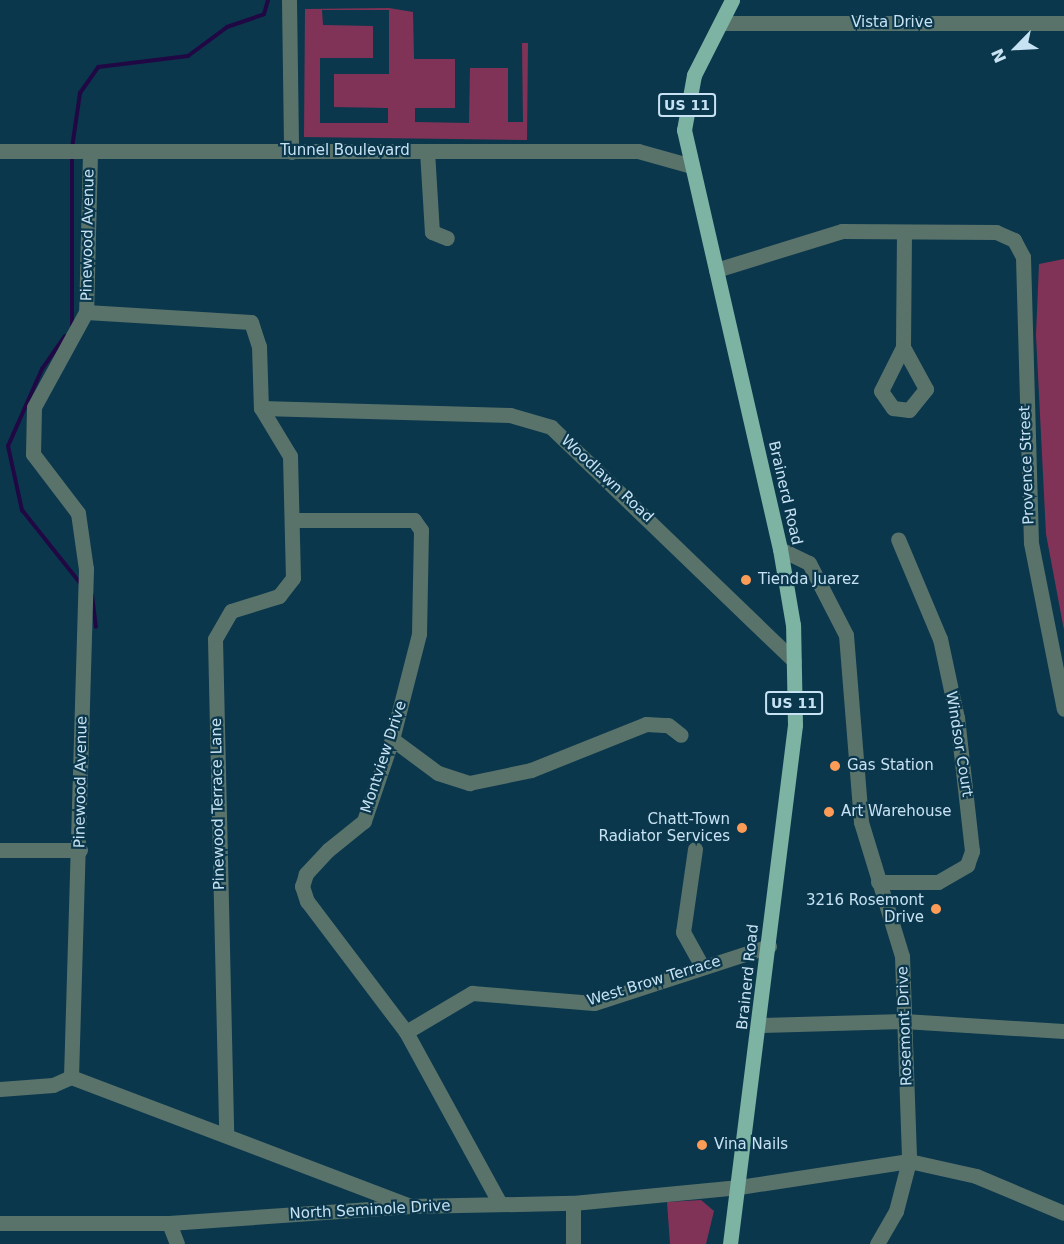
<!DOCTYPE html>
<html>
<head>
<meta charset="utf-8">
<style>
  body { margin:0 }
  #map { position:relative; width:1064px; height:1244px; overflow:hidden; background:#0b374c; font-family:"DejaVu Sans",sans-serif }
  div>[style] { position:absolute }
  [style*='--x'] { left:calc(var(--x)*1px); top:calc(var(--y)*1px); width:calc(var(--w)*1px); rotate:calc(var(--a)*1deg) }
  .green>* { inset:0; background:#813357 }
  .stream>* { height:4px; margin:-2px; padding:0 2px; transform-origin:2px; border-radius:2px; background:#200844 }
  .minor>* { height:15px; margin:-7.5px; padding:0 7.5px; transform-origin:7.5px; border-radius:7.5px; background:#59736b }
  .major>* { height:15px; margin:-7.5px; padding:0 7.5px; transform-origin:7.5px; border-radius:7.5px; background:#7cb3a3 }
  .dots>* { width:16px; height:16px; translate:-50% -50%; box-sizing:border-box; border:3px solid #0b374c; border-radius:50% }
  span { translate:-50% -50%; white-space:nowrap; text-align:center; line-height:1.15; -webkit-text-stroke:4.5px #0b374c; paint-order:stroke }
  .shield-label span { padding:2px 4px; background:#0b374c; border:2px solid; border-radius:4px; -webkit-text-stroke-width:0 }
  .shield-label { font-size:14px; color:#c7e2f3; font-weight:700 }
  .street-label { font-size:15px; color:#c7e2f3 }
  .poi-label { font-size:15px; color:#c7e2f3 }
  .left { translate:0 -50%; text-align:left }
  .right { translate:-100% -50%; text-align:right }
  .north { position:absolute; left:986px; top:18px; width:60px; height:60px; -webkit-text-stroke:4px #0b374c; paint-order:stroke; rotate:246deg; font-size:16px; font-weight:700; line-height:24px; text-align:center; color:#c7e2f3 }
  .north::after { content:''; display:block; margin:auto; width:21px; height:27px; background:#c7e2f3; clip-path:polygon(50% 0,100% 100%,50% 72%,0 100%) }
</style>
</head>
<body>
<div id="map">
  <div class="green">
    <div style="clip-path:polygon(evenodd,389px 8px,413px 12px,414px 59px,455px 59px,455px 108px,415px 108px,415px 122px,469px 123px,470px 68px,508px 68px,508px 122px,523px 122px,522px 43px,528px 43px,527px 140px,304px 137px,305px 9px,389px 8px,322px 10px,389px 10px,389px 74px,334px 74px,334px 107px,388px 108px,388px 123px,320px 123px,320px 58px,373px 58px,373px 26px,323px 25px,322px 10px)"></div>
    <div style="clip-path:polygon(1064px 259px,1064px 630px,1046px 534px,1036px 335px,1039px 264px)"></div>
    <div style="clip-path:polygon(701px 1200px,714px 1211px,706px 1244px,670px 1244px,667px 1202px)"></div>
  </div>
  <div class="stream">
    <div style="--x:72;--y:148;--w:56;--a:-81.7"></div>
    <div style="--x:80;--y:93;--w:32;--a:-55"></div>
    <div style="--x:98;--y:67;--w:91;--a:-7"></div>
    <div style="--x:188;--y:56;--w:49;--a:-36.6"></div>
    <div style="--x:227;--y:27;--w:39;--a:-19"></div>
    <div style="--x:264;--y:14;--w:15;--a:-74"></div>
    <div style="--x:72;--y:156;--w:169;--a:90"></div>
    <div style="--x:65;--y:336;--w:40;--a:124.9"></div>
    <div style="--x:42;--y:369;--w:84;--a:113.8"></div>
    <div style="--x:8;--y:446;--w:66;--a:77.7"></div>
    <div style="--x:22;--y:510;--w:93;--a:51.5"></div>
    <div style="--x:92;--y:595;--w:32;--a:83"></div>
  </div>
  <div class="minor">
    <div style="--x:289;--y:0;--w:152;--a:89.2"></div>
    <div style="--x:721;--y:23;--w:343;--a:0"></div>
    <div style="--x:0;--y:151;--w:638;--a:0"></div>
    <div style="--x:638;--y:151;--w:52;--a:15.6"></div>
    <div style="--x:427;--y:151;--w:81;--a:86.5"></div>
    <div style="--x:432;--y:232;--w:16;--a:22"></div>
    <div style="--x:90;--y:153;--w:159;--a:91.4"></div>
    <div style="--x:86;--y:312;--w:108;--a:118.7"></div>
    <div style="--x:34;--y:407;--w:47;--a:91.2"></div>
    <div style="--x:33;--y:454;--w:74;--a:52.7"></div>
    <div style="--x:78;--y:513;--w:57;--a:81.9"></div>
    <div style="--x:86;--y:569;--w:508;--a:91.69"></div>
    <div style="--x:71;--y:1077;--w:363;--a:20.8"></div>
    <div style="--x:716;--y:270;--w:132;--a:-17.2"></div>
    <div style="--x:842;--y:231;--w:154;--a:0.4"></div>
    <div style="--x:996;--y:232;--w:20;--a:24"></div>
    <div style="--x:1014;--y:240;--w:19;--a:62"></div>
    <div style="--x:1023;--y:257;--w:286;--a:88.4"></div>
    <div style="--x:1031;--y:543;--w:169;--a:78.8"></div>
    <div style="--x:86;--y:312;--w:165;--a:3.5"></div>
    <div style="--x:251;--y:322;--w:25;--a:72"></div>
    <div style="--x:259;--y:346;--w:62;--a:88.2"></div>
    <div style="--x:261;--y:408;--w:56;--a:58.9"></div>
    <div style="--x:290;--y:456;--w:122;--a:88.6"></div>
    <div style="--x:293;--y:578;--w:23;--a:128"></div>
    <div style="--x:279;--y:596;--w:50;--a:162.6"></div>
    <div style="--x:231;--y:611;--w:32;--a:120"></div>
    <div style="--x:215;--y:639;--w:493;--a:88.7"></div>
    <div style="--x:903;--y:347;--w:49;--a:116.6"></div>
    <div style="--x:881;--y:391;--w:21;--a:55"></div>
    <div style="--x:893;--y:408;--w:16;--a:7"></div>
    <div style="--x:909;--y:410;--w:27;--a:-51"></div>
    <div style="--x:926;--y:389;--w:48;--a:-118.7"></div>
    <div style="--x:903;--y:347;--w:114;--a:-89.5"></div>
    <div style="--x:261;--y:408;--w:249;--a:1.6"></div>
    <div style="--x:510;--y:415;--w:43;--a:16.3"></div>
    <div style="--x:551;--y:427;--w:337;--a:43.9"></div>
    <div style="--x:295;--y:520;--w:119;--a:0"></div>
    <div style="--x:414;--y:520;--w:12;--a:55"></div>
    <div style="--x:421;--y:530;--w:104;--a:91.1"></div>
    <div style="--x:419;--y:634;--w:108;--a:104.4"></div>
    <div style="--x:392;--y:739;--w:87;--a:108.9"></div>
    <div style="--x:364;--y:821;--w:46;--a:141.1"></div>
    <div style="--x:328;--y:850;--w:33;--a:133"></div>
    <div style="--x:306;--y:874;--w:13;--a:108"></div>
    <div style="--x:302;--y:886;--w:16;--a:72"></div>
    <div style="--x:307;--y:901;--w:164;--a:52.9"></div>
    <div style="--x:406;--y:1032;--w:196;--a:61.3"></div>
    <div style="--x:780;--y:549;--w:32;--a:26"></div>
    <div style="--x:809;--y:563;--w:81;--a:62.8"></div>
    <div style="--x:846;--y:635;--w:188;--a:85.4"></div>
    <div style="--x:861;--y:822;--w:140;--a:73"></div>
    <div style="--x:902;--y:956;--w:205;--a:88"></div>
    <div style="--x:909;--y:1161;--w:52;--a:104.6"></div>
    <div style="--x:896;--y:1211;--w:38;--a:120"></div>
    <div style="--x:392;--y:739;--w:57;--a:36.5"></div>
    <div style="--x:438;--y:773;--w:33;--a:18"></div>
    <div style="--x:469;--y:783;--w:63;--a:-11.8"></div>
    <div style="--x:531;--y:770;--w:124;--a:-21.8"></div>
    <div style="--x:646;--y:724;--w:22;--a:3"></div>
    <div style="--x:668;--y:725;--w:16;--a:38"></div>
    <div style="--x:695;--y:849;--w:84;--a:98.2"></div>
    <div style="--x:683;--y:932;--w:39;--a:61"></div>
    <div style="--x:0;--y:850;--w:80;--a:0"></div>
    <div style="--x:878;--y:882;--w:60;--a:0"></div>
    <div style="--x:938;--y:882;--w:34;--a:-30"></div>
    <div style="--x:967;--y:865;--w:15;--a:-70"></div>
    <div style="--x:972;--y:851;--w:134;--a:-96.4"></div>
    <div style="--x:957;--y:718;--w:81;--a:-102.1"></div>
    <div style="--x:940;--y:639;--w:108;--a:-112.8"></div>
    <div style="--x:761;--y:1025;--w:143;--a:-1.6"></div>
    <div style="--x:904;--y:1021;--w:160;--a:3.6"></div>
    <div style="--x:406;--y:1032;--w:77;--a:-30.6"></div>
    <div style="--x:472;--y:993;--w:122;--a:4.7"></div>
    <div style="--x:594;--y:1003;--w:184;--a:-18"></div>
    <div style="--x:0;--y:1089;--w:53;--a:-4.3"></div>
    <div style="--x:53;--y:1085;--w:20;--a:-24"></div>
    <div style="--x:0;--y:1223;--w:169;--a:0"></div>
    <div style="--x:169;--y:1223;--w:242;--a:-4"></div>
    <div style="--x:410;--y:1206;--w:163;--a:-1.1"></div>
    <div style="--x:573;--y:1203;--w:167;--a:-5.5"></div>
    <div style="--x:739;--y:1187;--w:172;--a:-8.7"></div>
    <div style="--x:909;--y:1161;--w:69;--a:12.6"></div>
    <div style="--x:976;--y:1176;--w:95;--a:22.8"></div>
    <div style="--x:169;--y:1223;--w:22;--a:69"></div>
    <div style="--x:573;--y:1244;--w:41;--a:-90"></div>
  </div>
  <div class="major">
    <div style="--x:730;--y:1244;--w:523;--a:-82.86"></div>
    <div style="--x:795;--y:725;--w:100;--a:-91.1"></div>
    <div style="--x:793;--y:625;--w:77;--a:-99.7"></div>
    <div style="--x:780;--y:549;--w:430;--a:-102.9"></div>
    <div style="--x:684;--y:130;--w:56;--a:-79.7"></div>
    <div style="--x:694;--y:75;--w:84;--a:-63.1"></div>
  </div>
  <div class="dots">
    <div style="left:746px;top:580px;background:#fd9c56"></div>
    <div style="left:835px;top:766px;background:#fd9c56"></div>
    <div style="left:829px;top:812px;background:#fd9c56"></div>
    <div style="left:742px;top:828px;background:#fd9c56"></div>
    <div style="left:936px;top:909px;background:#fd9c56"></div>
    <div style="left:702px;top:1145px;background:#fd9c56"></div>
  </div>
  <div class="shield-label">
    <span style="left:687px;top:105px">US 11</span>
    <span style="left:794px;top:703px">US 11</span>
  </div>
  <div class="street-label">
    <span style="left:892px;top:23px">Vista Drive</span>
    <span style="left:345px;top:151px">Tunnel Boulevard</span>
    <span style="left:88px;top:235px;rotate:-89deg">Pinewood Avenue</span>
    <span style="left:1027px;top:465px;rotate:-92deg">Provence Street</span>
    <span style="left:607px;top:479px;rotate:43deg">Woodlawn Road</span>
    <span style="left:785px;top:493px;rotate:77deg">Brainerd Road</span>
    <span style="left:959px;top:744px;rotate:81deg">Windsor Court</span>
    <span style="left:384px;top:757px;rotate:-72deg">Montview Drive</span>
    <span style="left:81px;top:782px;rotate:-89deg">Pinewood Avenue</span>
    <span style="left:218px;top:804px;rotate:-91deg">Pinewood Terrace Lane</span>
    <span style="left:748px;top:977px;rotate:-84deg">Brainerd Road</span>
    <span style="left:654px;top:981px;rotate:-17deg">West Brow Terrace</span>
    <span style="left:905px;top:1026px;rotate:-92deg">Rosemont Drive</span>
    <span style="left:370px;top:1210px;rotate:-3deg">North Seminole Drive</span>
  </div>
  <div class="poi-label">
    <span class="left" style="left:758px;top:580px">Tienda Juarez</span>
    <span class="left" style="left:847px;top:766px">Gas Station</span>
    <span class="left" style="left:841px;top:812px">Art Warehouse</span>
    <span class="right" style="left:730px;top:828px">Chatt-Town<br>Radiator Services</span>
    <span class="right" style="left:924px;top:909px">3216 Rosemont<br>Drive</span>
    <span class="left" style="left:714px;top:1145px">Vina Nails</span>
  </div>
  <div class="north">N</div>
</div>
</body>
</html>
